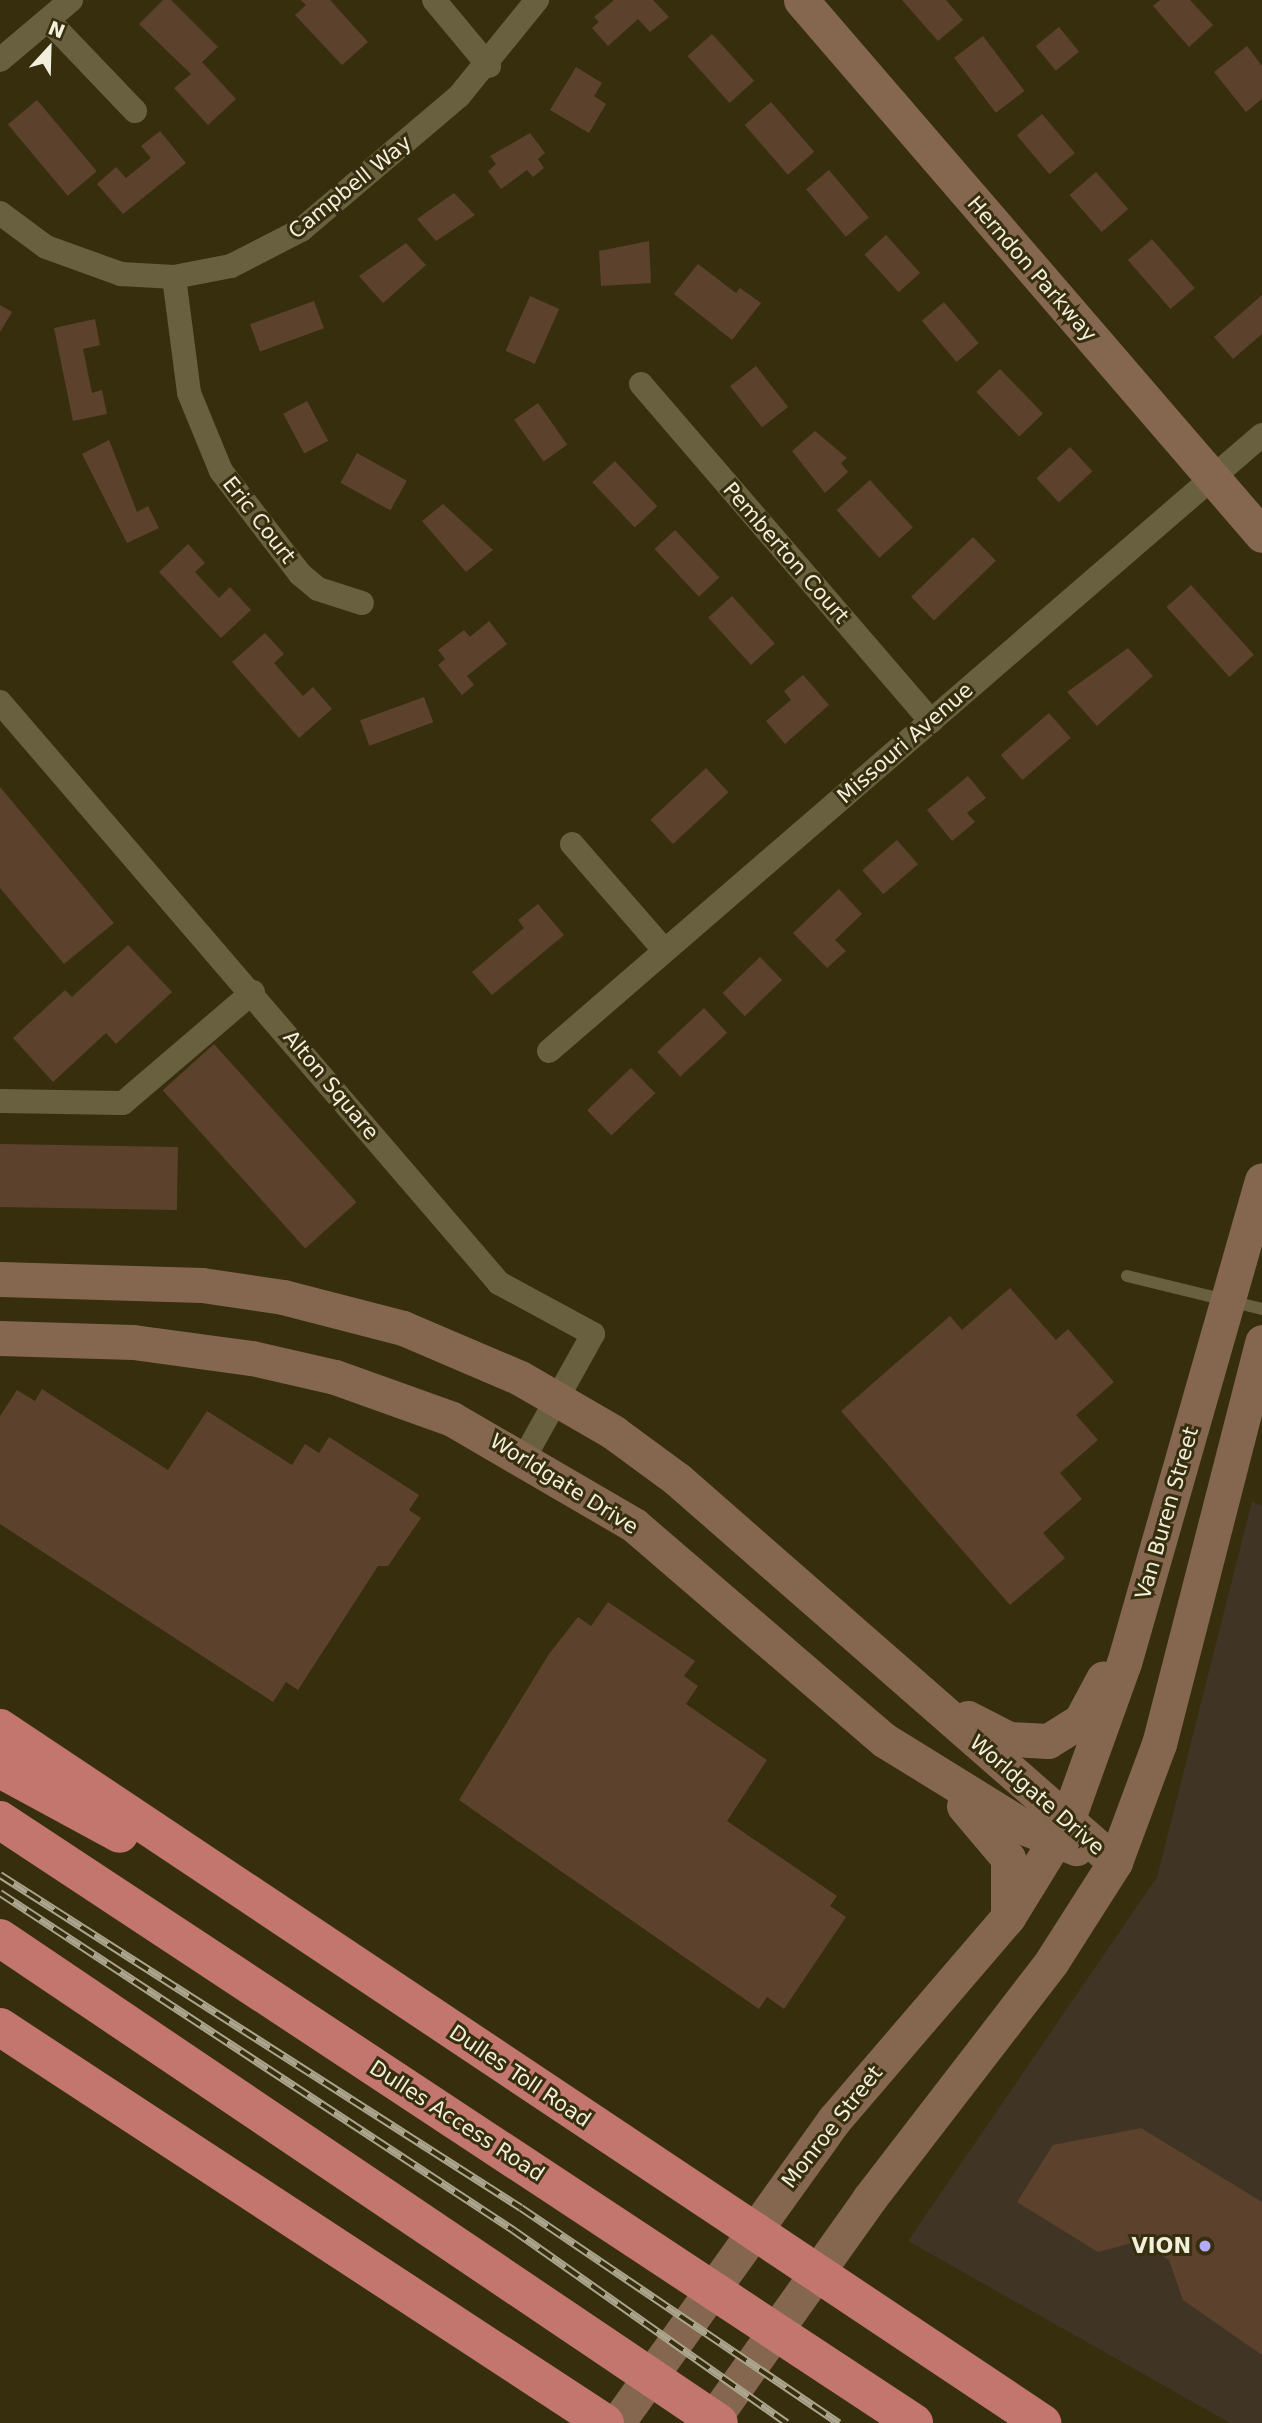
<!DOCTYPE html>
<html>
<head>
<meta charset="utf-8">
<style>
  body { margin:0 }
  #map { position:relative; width:1262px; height:2423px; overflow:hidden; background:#372e0e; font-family:"DejaVu Sans",sans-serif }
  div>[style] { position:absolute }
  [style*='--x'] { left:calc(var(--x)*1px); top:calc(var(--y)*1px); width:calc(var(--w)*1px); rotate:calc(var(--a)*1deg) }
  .commercial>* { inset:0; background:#403425 }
  .building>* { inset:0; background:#5c422d; transform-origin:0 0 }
  .lane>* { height:12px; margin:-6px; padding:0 6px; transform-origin:6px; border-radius:6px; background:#696040 }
  .street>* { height:24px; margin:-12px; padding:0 12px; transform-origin:12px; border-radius:12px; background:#696040 }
  .secondary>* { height:35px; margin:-17.5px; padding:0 17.5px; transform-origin:17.5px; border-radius:17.5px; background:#84674e }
  .highway>* { height:38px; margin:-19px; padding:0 19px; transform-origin:19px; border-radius:19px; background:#c2766d }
  .rail>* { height:8px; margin-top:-4px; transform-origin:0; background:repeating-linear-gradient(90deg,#372e0e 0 16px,#aba58e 0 32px); box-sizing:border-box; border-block:2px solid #aba58e }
  .dots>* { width:19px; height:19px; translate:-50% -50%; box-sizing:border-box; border:4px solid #372e0e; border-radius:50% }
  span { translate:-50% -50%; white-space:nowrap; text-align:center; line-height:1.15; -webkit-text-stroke:6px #372e0e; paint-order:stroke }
  .street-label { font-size:21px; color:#f3efdd }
  .poi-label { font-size:21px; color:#f3efdd; font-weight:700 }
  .right { translate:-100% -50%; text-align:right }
  .north { position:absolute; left:14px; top:14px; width:70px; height:70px; -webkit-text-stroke:5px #372e0e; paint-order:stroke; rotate:22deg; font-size:19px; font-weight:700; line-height:28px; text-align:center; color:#f3efdd }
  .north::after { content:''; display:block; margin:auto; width:24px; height:32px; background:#f3efdd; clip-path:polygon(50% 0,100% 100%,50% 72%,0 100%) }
</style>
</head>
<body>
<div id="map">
  <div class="commercial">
    <div style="clip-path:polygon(1252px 1501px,1262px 1506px,1262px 2423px,1230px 2423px,908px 2241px,1157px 1877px)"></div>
  </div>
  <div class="building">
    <div style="clip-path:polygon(163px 0,171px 0,218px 47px,202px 62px,236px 99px,208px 125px,174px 88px,191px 74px,139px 24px)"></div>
    <div style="clip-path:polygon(301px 0,330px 0,368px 42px,342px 65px,295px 15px,306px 5px)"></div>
    <div style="clip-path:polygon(614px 0,653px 0,669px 17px,650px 32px,638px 19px,608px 46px,592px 28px,599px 22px,594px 17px)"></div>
    <div style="clip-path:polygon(902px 0,946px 0,963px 20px,938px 41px)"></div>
    <div style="clip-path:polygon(1160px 0,1190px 0,1213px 25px,1189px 47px,1153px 6px)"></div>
    <div style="left:1059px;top:27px;width:32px;height:30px;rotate:51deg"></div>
    <div style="left:712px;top:34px;width:63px;height:33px;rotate:48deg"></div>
    <div style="left:983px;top:36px;width:69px;height:36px;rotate:53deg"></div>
    <div style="clip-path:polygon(1247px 46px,1262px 66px,1262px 99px,1246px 112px,1214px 72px)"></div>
    <div style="clip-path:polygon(576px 67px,602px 83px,594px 96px,606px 104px,589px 133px,550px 110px)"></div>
    <div style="left:37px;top:100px;width:93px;height:38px;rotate:50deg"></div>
    <div style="left:771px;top:102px;width:66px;height:35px;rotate:49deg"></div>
    <div style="left:1042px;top:114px;width:51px;height:33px;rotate:50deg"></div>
    <div style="clip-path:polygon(160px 131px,186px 163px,123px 214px,97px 184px,116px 167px,126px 178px,151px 158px,141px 146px)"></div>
    <div style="clip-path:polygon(530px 133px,545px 153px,538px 159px,544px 168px,533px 177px,527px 170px,501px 189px,488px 171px,496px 164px,490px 156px)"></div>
    <div style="left:829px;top:170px;width:62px;height:30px;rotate:50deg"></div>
    <div style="left:1096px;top:172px;width:49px;height:35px;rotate:49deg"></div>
    <div style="clip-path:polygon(454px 193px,475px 215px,436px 241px,417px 219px)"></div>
    <div style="left:886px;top:235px;width:51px;height:29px;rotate:48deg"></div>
    <div style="left:1152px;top:239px;width:65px;height:32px;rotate:49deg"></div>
    <div style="clip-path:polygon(649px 241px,651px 283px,601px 286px,599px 251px)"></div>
    <div style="clip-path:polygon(406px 243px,426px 265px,383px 303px,359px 276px)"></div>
    <div style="clip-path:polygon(698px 264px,736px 293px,740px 288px,761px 303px,732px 340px,674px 294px)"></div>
    <div style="clip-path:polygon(1262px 295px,1262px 334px,1233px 359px,1214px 337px)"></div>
    <div style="left:530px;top:296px;width:32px;height:60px;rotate:24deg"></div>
    <div style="left:314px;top:301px;width:29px;height:68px;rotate:70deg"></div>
    <div style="left:944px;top:302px;width:54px;height:29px;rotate:50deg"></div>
    <div style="clip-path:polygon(0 305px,12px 312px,0 332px)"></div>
    <div style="clip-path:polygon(95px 319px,100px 345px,83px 349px,92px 393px,102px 390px,107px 414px,73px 421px,54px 328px)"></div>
    <div style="left:756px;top:366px;width:52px;height:33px;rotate:52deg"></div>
    <div style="left:1000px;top:369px;width:62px;height:33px;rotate:46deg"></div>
    <div style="left:307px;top:401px;width:45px;height:27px;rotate:62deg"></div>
    <div style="left:538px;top:403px;width:51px;height:29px;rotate:55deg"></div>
    <div style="clip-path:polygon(815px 431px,847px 458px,841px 463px,848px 472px,825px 493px,792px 451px)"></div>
    <div style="clip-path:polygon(109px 440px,137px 512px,148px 506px,159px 528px,127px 543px,82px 454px)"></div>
    <div style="left:1070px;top:447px;width:33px;height:46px;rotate:47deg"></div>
    <div style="left:357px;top:453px;width:57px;height:34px;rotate:29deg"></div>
    <div style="left:615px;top:461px;width:62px;height:31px;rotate:47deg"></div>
    <div style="left:870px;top:480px;width:64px;height:45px;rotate:48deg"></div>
    <div style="clip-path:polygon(443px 504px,493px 550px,466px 572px,422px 521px)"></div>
    <div style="left:675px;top:530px;width:65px;height:28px;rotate:47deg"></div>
    <div style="left:973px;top:537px;width:33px;height:86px;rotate:46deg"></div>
    <div style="clip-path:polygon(188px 544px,205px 563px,195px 572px,219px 598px,230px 587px,251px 610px,221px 638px,159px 572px)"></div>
    <div style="left:1191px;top:585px;width:94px;height:33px;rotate:48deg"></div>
    <div style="left:732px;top:596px;width:64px;height:32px;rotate:48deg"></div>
    <div style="clip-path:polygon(489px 621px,507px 644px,467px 676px,474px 685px,462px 695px,438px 665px,445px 659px,438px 650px,464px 630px,470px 637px)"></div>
    <div style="clip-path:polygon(265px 633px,284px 654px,274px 663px,303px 696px,313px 687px,332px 709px,299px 738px,232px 662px)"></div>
    <div style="clip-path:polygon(1128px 648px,1153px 676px,1097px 726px,1067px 692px)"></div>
    <div style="clip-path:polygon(803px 675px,829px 705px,785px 744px,766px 721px,791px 700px,784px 691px)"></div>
    <div style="left:424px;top:697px;width:27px;height:68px;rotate:70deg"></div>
    <div style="left:1049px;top:713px;width:33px;height:64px;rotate:49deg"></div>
    <div style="left:706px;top:768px;width:33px;height:76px;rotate:47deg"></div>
    <div style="clip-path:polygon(968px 776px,986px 798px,967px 813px,975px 822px,952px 841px,927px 810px)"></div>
    <div style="clip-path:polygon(0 787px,114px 923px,64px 964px,0 888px)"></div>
    <div style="left:897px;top:840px;width:32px;height:46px;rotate:49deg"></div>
    <div style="clip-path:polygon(839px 889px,862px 914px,835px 940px,846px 951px,827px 968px,793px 933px)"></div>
    <div style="clip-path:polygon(538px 904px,564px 935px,492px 995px,472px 972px,524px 928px,518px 920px)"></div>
    <div style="clip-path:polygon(128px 945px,172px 992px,116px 1044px,106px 1033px,53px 1082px,13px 1038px,65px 990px,72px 997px)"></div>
    <div style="left:760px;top:957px;width:32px;height:52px;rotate:46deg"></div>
    <div style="left:704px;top:1008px;width:34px;height:64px;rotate:47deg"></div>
    <div style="left:214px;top:1044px;width:213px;height:69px;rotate:48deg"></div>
    <div style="left:631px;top:1068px;width:35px;height:61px;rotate:46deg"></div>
    <div style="left:0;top:1144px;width:178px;height:63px;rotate:1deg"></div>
    <div style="clip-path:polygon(1010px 1288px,1056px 1340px,1068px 1329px,1114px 1382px,1076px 1415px,1098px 1440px,1060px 1473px,1082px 1499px,1043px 1533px,1065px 1558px,1010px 1605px,841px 1411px,950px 1316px,962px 1330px)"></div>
    <div style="clip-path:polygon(42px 1389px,168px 1470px,207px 1411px,292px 1465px,305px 1444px,319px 1453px,329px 1437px,419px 1495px,409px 1510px,421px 1518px,388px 1566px,378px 1566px,298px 1690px,286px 1682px,273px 1702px,0 1524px,0 1416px,17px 1390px,35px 1401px)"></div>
    <div style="clip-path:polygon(608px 1602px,695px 1661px,684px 1676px,698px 1686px,686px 1704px,767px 1760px,727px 1821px,837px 1896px,830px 1906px,846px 1917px,784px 2009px,767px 1997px,759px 2009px,459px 1800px,549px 1654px,578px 1617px,591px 1626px)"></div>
    <div style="clip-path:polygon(1141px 2128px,1262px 2202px,1262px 2355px,1183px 2300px,1169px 2260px,1139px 2241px,1098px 2252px,1017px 2202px,1053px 2145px)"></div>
  </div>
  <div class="lane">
    <div style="--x:1127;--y:1276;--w:139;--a:13.7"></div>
  </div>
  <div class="street">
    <div style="--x:434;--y:0;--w:86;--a:50.2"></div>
    <div style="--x:48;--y:20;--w:126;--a:46.3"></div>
    <div style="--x:0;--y:60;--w:93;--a:-40.2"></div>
    <div style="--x:0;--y:213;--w:57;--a:36.5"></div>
    <div style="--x:46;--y:247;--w:80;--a:19.8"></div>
    <div style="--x:121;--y:274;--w:53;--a:3.2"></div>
    <div style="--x:174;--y:277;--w:58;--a:-10.9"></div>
    <div style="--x:231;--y:266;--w:79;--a:-27.2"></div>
    <div style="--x:301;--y:230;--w:207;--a:-40.3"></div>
    <div style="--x:459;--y:96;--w:124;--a:-50.9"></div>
    <div style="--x:174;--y:277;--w:117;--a:82.6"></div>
    <div style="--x:189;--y:393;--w:84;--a:67.7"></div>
    <div style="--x:221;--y:471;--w:130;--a:52.5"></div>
    <div style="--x:300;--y:574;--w:23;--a:40"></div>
    <div style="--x:318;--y:589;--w:46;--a:17.7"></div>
    <div style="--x:641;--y:384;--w:445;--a:49.3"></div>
    <div style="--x:0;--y:702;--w:766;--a:49.34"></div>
    <div style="--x:499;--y:1283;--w:107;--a:28.5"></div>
    <div style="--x:593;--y:1334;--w:140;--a:119.1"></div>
    <div style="--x:572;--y:844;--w:140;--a:49"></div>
    <div style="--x:549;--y:1051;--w:942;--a:-40.83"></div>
    <div style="--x:0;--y:1101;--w:123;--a:0.9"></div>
    <div style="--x:123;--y:1103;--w:171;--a:-40.5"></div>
  </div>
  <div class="secondary">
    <div style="--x:801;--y:0;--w:706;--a:49.25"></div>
    <div style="--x:0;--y:1279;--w:202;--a:1.7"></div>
    <div style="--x:202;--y:1285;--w:82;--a:8.4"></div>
    <div style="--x:283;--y:1297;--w:124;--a:14.5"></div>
    <div style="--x:403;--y:1328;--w:127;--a:23.1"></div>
    <div style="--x:520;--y:1378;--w:108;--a:30.1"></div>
    <div style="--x:613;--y:1432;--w:79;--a:36.3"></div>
    <div style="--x:677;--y:1479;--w:582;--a:41.17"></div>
    <div style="--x:0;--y:1338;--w:133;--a:1.7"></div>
    <div style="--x:133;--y:1342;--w:120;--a:7.7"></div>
    <div style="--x:252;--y:1358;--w:85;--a:12.9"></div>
    <div style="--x:335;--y:1377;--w:124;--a:19.7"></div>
    <div style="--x:452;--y:1419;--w:211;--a:30.2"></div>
    <div style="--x:634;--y:1525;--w:330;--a:40.7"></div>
    <div style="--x:884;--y:1740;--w:169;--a:31.7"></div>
    <div style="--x:1028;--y:1829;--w:52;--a:21.6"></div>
    <div style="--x:968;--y:1718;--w:46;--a:27.1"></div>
    <div style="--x:1009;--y:1739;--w:39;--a:3"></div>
    <div style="--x:1048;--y:1741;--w:39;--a:-32"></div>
    <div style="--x:1081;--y:1720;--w:47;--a:-61.8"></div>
    <div style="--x:964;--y:1806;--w:68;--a:49.8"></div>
    <div style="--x:1008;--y:1858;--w:59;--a:90"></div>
    <div style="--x:617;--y:2423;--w:373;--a:-54.4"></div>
    <div style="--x:834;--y:2120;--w:267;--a:-49.4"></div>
    <div style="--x:1008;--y:1917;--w:113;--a:-58.4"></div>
    <div style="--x:1067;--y:1821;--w:168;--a:-70.2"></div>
    <div style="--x:1124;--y:1663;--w:502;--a:-74.05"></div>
    <div style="--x:710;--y:2423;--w:275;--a:-54.6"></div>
    <div style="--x:869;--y:2199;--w:300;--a:-52.4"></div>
    <div style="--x:1052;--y:1961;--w:117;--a:-57.5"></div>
    <div style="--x:1115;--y:1862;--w:126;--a:-69.6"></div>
    <div style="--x:1159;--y:1744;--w:415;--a:-75.6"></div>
  </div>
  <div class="highway">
    <div style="--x:0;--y:1728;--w:1253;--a:33.7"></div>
    <div style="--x:0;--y:1769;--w:136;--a:28.4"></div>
    <div style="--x:0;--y:1820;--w:1095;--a:33.41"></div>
    <div style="--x:0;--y:1938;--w:867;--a:34"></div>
    <div style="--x:0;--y:2027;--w:723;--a:33.21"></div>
  </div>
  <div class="rail">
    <div style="--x:0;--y:1875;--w:618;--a:32.58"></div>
    <div style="--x:521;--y:2208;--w:384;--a:34.1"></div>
    <div style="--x:0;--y:1893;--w:614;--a:33.3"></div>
    <div style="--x:513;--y:2230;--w:335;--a:35.2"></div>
  </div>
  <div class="dots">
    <div style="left:1205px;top:2246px;background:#b5acf8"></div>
  </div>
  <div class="street-label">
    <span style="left:350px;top:187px;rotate:-39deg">Campbell Way</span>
    <span style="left:1032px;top:269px;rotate:49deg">Herndon Parkway</span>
    <span style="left:259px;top:520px;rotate:52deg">Eric Court</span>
    <span style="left:786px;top:553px;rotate:49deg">Pemberton Court</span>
    <span style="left:905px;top:743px;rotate:-41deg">Missouri Avenue</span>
    <span style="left:331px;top:1085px;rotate:50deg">Alton Square</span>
    <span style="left:564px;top:1484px;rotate:32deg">Worldgate Drive</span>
    <span style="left:1167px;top:1513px;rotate:-74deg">Van Buren Street</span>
    <span style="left:1037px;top:1795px;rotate:41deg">Worldgate Drive</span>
    <span style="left:520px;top:2076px;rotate:34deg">Dulles Toll Road</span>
    <span style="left:457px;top:2121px;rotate:33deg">Dulles Access Road</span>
    <span style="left:832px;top:2127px;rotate:-52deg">Monroe Street</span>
  </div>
  <div class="poi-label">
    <span class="right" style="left:1191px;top:2246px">VION</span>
  </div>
  <div class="north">N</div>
</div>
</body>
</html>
